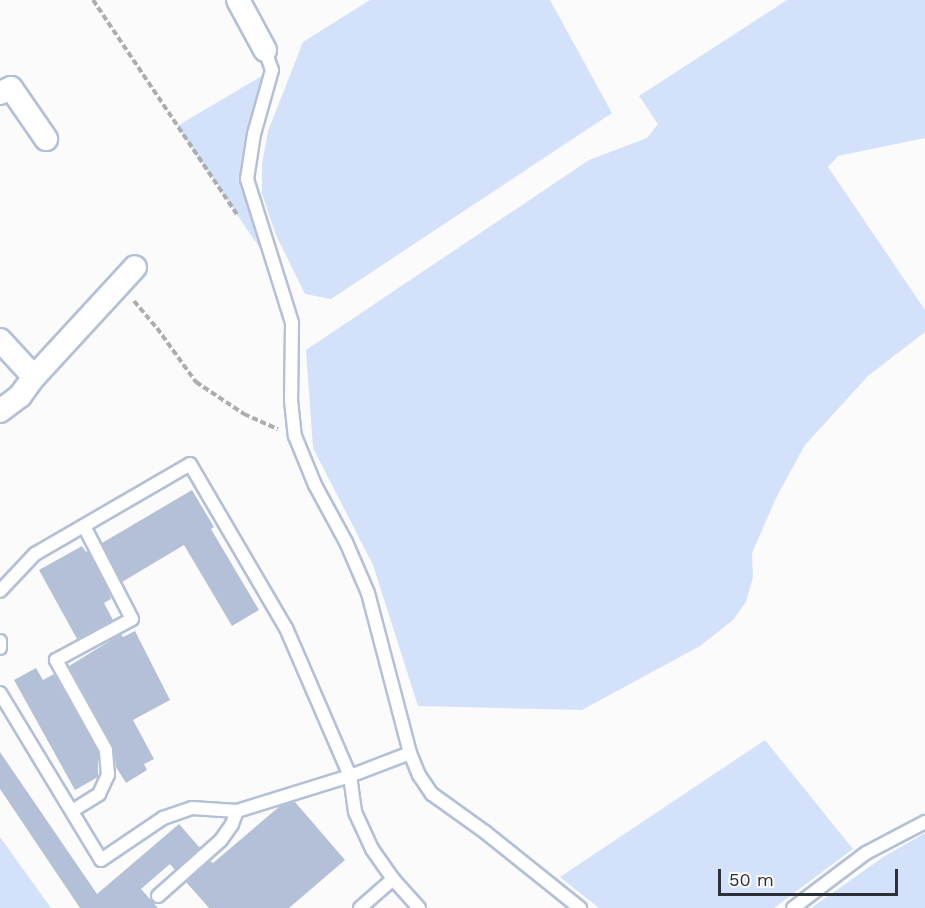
<!DOCTYPE html>
<html>
<head>
<meta charset="utf-8">
<style>
  body { margin:0 }
  #map { position:relative; width:925px; height:908px; overflow:hidden; background:#fbfbfb; font-family:"Work Sans",sans-serif }
  div>[style] { position:absolute }
  [style*='--x'] { left:calc(var(--x)*1px); top:calc(var(--y)*1px); width:calc(var(--w)*1px); rotate:calc(var(--a)*1deg) }
  .green>* { inset:0; background:#d4e1fa }
  .building>* { inset:0; background:#b4c0d8 }
  .path>* { height:4px; margin-top:-2px; transform-origin:0; background:repeating-linear-gradient(90deg,#abadb1 0 6px,transparent 0 9px) }
  .roads { filter:drop-shadow(2px 0 #b4c0d7) drop-shadow(-2px 0 #b4c0d7) drop-shadow(0 2px #b4c0d7) drop-shadow(0 -2px #b4c0d7) }
  .lane>* { height:12px; margin:-6px; padding:0 6px; transform-origin:6px; border-radius:6px; background:#fff }
  .street>* { height:22px; margin:-11px; padding:0 11px; transform-origin:11px; border-radius:11px; background:#fff }
  span { translate:-50% -50%; white-space:nowrap; text-align:center; line-height:1.15; -webkit-text-stroke:4.5px #fbfbfb; paint-order:stroke }
  .scale { position:absolute; left:718px; top:869px; width:180px; height:27px; box-sizing:border-box; border:3px solid #2b3039; border-top:0; padding-left:8px; font-size:18px; line-height:21px; white-space:nowrap; color:#2b3039; -webkit-text-stroke:4px #fbfbfb; paint-order:stroke }
</style>
</head>
<body>
<div id="map">
  <div class="green">
    <div style="clip-path:polygon(370px 0,550px 0,612px 113px,331px 299px,305px 294px,276px 235px,262px 194px,262px 164px,268px 131px,303px 42px)"></div>
    <div style="clip-path:polygon(787px 0,925px 0,925px 138px,838px 156px,828px 167px,925px 310px,925px 332px,868px 376px,805px 445px,777px 496px,752px 553px,753px 577px,746px 602px,733px 620px,700px 646px,582px 710px,418px 706px,373px 565px,313px 448px,306px 350px,589px 160px,647px 138px,658px 124px,639px 96px)"></div>
    <div style="clip-path:polygon(272px 70px,248px 160px,274px 269px,177px 126px)"></div>
    <div style="clip-path:polygon(765px 740px,853px 849px,774px 908px,599px 908px,560px 877px)"></div>
    <div style="clip-path:polygon(925px 833px,925px 908px,811px 908px,885px 856px)"></div>
    <div style="clip-path:polygon(0 837px,51px 908px,0 908px)"></div>
  </div>
  <div class="building">
    <div style="clip-path:polygon(192px 490px,214px 527px,211px 529px,259px 610px,232px 626px,184px 545px,122px 582px,102px 543px)"></div>
    <div style="clip-path:polygon(82px 546px,86px 552px,88px 551px,108px 590px,111px 599px,104px 603px,113px 620px,77px 639px,39px 570px)"></div>
    <div style="clip-path:polygon(135px 631px,170px 700px,133px 720px,154px 759px,144px 764px,147px 770px,126px 783px,116px 767px,113px 746px,69px 666px,121px 634px,123px 637px)"></div>
    <div style="clip-path:polygon(36px 668px,43px 680px,54px 674px,98px 752px,98px 777px,75px 790px,14px 680px)"></div>
    <div style="clip-path:polygon(0 752px,97px 894px,179px 824px,200px 848px,175px 870px,170px 864px,141px 889px,158px 908px,80px 908px,0 789px)"></div>
    <div style="clip-path:polygon(295px 802px,345px 860px,289px 908px,209px 908px,186px 882px,210px 861px,213px 863px,280px 806px)"></div>
  </div>
  <div class="path">
    <div style="--x:93;--y:0;--w:260;--a:56.1"></div>
    <div style="--x:134;--y:301;--w:35;--a:50"></div>
    <div style="--x:157;--y:328;--w:67;--a:54.2"></div>
    <div style="--x:196;--y:382;--w:58;--a:33.7"></div>
    <div style="--x:244;--y:414;--w:37;--a:24"></div>
  </div>
  <div class="roads">
    <div class="lane">
      <div style="--x:265;--y:50;--w:21;--a:71"></div>
      <div style="--x:272;--y:70;--w:66;--a:105.7"></div>
      <div style="--x:254;--y:134;--w:46;--a:98.8"></div>
      <div style="--x:247;--y:179;--w:151;--a:72.6"></div>
      <div style="--x:292;--y:323;--w:77;--a:90.7"></div>
      <div style="--x:291;--y:400;--w:36;--a:84"></div>
      <div style="--x:295;--y:436;--w:53;--a:67.8"></div>
      <div style="--x:315;--y:485;--w:65;--a:61.5"></div>
      <div style="--x:346;--y:542;--w:56;--a:66.7"></div>
      <div style="--x:368;--y:593;--w:165;--a:75.3"></div>
      <div style="--x:410;--y:753;--w:24;--a:68"></div>
      <div style="--x:419;--y:775;--w:23;--a:56"></div>
      <div style="--x:432;--y:794;--w:65;--a:35.6"></div>
      <div style="--x:485;--y:832;--w:122;--a:38.7"></div>
      <div style="--x:0;--y:591;--w:51;--a:-46.6"></div>
      <div style="--x:35;--y:554;--w:179;--a:-30.1"></div>
      <div style="--x:190;--y:464;--w:190;--a:59.7"></div>
      <div style="--x:286;--y:628;--w:161;--a:66.6"></div>
      <div style="--x:350;--y:776;--w:36;--a:82"></div>
      <div style="--x:355;--y:812;--w:41;--a:65.3"></div>
      <div style="--x:372;--y:849;--w:37;--a:55"></div>
      <div style="--x:393;--y:879;--w:39;--a:48"></div>
      <div style="--x:0;--y:641;--w:7;--a:90"></div>
      <div style="--x:0;--y:693;--w:195;--a:58.8"></div>
      <div style="--x:101;--y:860;--w:75;--a:-34.1"></div>
      <div style="--x:163;--y:818;--w:31;--a:-19"></div>
      <div style="--x:192;--y:808;--w:45;--a:3.8"></div>
      <div style="--x:237;--y:811;--w:118;--a:-17.2"></div>
      <div style="--x:350;--y:776;--w:64;--a:-21"></div>
      <div style="--x:72;--y:811;--w:32;--a:-32"></div>
      <div style="--x:99;--y:794;--w:21;--a:-65"></div>
      <div style="--x:108;--y:775;--w:25;--a:-95"></div>
      <div style="--x:106;--y:750;--w:103;--a:-119.1"></div>
      <div style="--x:56;--y:660;--w:86;--a:-28.3"></div>
      <div style="--x:132;--y:619;--w:105;--a:-117.3"></div>
      <div style="--x:158;--y:896;--w:84;--a:-41.6"></div>
      <div style="--x:221;--y:840;--w:19;--a:-55"></div>
      <div style="--x:232;--y:824;--w:14;--a:-69"></div>
      <div style="--x:360;--y:908;--w:44;--a:-41.3"></div>
      <div style="--x:793;--y:908;--w:91;--a:-37"></div>
      <div style="--x:866;--y:853;--w:67;--a:-27.7"></div>
    </div>
    <div class="street">
      <div style="--x:238;--y:0;--w:57;--a:61.6"></div>
      <div style="--x:0;--y:93;--w:12;--a:-24"></div>
      <div style="--x:11;--y:88;--w:62;--a:55.5"></div>
      <div style="--x:0;--y:340;--w:50;--a:47.4"></div>
      <div style="--x:34;--y:377;--w:149;--a:-47.4"></div>
      <div style="--x:0;--y:411;--w:25;--a:-37"></div>
      <div style="--x:20;--y:396;--w:24;--a:-54"></div>
    </div>
  </div>
  <div class="scale">50 m</div>
</div>
</body>
</html>
